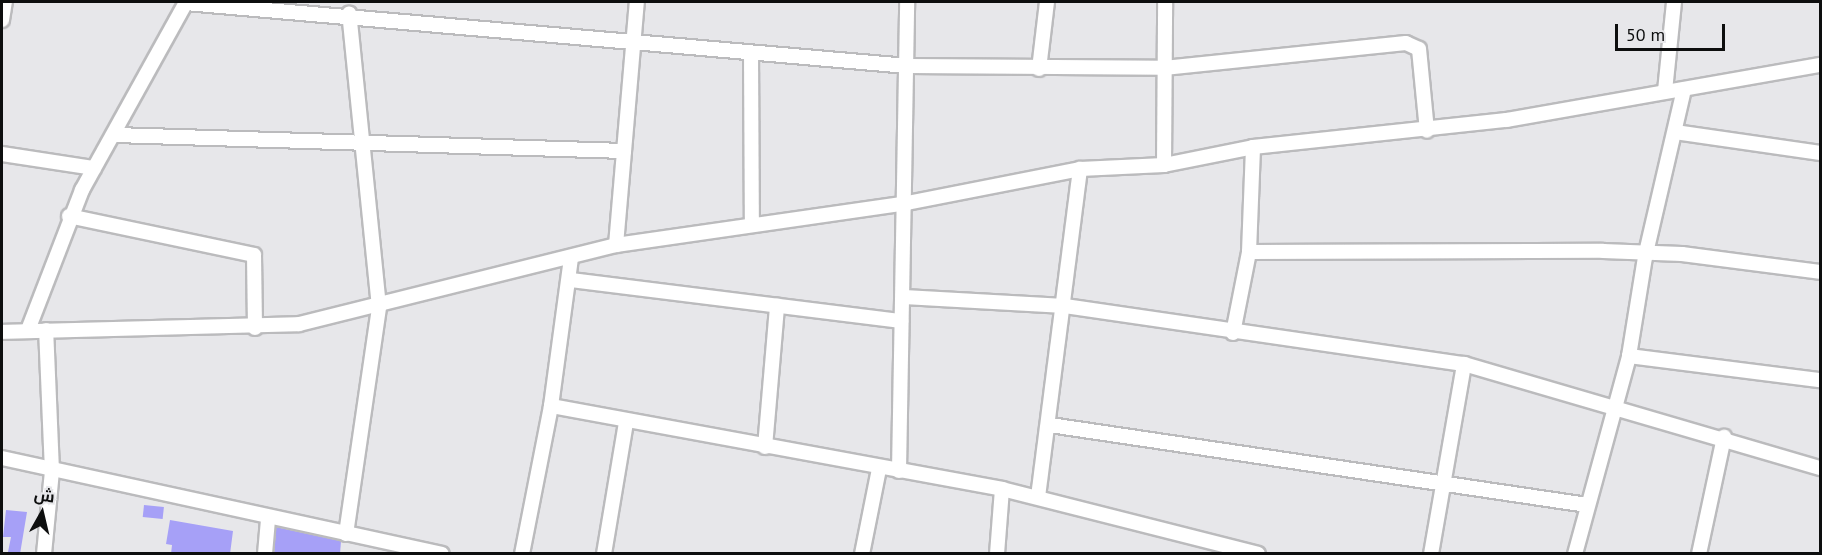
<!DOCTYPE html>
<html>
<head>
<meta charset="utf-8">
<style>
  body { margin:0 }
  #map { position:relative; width:1822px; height:555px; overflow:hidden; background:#e7e7ea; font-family:"PT Sans",Cairo,sans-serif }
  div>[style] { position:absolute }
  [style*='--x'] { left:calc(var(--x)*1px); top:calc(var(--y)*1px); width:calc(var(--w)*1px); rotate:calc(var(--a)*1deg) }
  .building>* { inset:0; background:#a6a0f7; transform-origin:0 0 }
  .roads { filter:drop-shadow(2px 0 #bbbbbd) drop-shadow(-2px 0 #bbbbbd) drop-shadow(0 2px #bbbbbd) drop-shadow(0 -2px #bbbbbd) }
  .street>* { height:14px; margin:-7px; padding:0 7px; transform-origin:7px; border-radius:7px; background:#fff }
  span { translate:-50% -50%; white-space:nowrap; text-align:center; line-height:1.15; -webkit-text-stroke:5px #e7e7ea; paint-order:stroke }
  .frame { position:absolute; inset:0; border:3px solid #0d0e0e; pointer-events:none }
  .north { position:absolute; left:12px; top:483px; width:60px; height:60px; -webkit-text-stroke:4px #e7e7ea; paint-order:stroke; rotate:8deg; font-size:16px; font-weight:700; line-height:24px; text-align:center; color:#0d0e0e }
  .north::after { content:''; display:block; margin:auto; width:21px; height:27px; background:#0d0e0e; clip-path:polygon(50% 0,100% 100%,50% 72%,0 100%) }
  .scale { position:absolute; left:1615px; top:24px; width:110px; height:27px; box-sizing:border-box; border:3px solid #0d0e0e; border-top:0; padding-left:8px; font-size:18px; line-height:21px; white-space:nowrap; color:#0d0e0e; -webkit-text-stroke:4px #e7e7ea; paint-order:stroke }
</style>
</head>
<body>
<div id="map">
  <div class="building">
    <div style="left:144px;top:505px;width:20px;height:12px;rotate:6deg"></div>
    <div style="clip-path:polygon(6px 510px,27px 512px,20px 554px,8px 552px,11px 537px,3px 537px)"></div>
    <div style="clip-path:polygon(170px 520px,233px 531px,230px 554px,171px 554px,172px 545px,166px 544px)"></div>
    <div style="clip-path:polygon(276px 527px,341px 541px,340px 554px,274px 554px)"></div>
  </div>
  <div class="roads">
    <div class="street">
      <div style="--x:186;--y:3;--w:725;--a:4.99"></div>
      <div style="--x:908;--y:66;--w:256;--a:0.4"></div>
      <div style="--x:1164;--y:68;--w:243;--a:-5.9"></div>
      <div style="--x:1406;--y:43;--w:14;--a:25"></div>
      <div style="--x:1419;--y:49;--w:82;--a:84.4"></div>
      <div style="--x:2;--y:20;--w:18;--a:-81"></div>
      <div style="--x:751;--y:53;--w:170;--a:89.7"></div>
      <div style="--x:1039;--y:69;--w:67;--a:-83.2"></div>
      <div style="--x:1665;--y:91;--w:89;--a:-84.2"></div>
      <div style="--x:1675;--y:132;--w:147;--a:8.2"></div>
      <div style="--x:115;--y:135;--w:509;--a:1.8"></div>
      <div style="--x:2;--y:154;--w:93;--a:8.7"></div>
      <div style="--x:1164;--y:165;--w:163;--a:-89.6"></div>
      <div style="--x:69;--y:216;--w:189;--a:11.9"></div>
      <div style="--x:254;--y:255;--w:73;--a:89.2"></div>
      <div style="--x:616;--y:245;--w:244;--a:-85.1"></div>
      <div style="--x:1249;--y:252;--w:354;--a:-0.2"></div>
      <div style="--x:1603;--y:251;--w:79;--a:2.2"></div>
      <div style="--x:1682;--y:254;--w:139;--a:7.4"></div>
      <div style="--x:571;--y:280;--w:333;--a:7.1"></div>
      <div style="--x:904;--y:297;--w:161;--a:3.2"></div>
      <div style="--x:1065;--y:306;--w:403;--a:8.3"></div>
      <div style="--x:1464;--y:364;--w:371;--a:16.3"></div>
      <div style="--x:28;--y:330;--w:150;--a:-68.9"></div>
      <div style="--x:82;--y:190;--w:215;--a:-61"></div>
      <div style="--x:2;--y:332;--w:297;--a:-1.5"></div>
      <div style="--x:299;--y:324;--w:327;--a:-14"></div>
      <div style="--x:616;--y:245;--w:294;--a:-8.2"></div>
      <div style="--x:907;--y:203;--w:176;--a:-11.1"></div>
      <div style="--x:1080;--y:169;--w:84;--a:-2.7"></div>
      <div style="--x:1164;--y:165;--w:91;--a:-11.4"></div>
      <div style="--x:1253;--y:147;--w:255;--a:-6.1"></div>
      <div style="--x:1507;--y:120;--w:318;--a:-10"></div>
      <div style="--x:1233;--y:333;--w:83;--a:-78.8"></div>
      <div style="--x:1249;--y:252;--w:105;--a:-87.8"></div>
      <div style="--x:1629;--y:356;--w:193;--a:7.2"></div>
      <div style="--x:551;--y:406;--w:459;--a:10.4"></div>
      <div style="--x:1002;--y:489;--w:264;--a:14.2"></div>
      <div style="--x:1050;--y:425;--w:543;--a:8.47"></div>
      <div style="--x:765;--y:447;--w:142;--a:-85.1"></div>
      <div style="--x:2;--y:458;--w:450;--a:12.3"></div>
      <div style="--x:899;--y:471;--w:469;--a:-89"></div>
      <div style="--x:1038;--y:497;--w:331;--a:-82.7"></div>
      <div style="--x:346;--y:534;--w:229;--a:-81.7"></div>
      <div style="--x:379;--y:307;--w:295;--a:-95.8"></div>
      <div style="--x:44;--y:554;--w:83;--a:-84.5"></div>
      <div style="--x:52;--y:471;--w:141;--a:-92.4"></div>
      <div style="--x:265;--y:554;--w:35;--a:-85"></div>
      <div style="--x:522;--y:554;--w:151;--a:-78.9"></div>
      <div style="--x:551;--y:406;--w:148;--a:-82.3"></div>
      <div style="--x:604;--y:554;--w:133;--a:-80.5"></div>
      <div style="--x:862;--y:554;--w:87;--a:-78.7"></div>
      <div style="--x:997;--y:554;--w:65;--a:-85.6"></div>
      <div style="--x:1431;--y:554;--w:193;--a:-80.1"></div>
      <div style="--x:1575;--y:554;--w:205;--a:-74.7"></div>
      <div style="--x:1629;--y:356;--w:100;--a:-80.8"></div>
      <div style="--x:1645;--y:257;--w:172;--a:-76.9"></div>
      <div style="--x:1699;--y:554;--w:120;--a:-77.9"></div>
    </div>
  </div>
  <div class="frame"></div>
  <div class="north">ش</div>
  <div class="scale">50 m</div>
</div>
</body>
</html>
